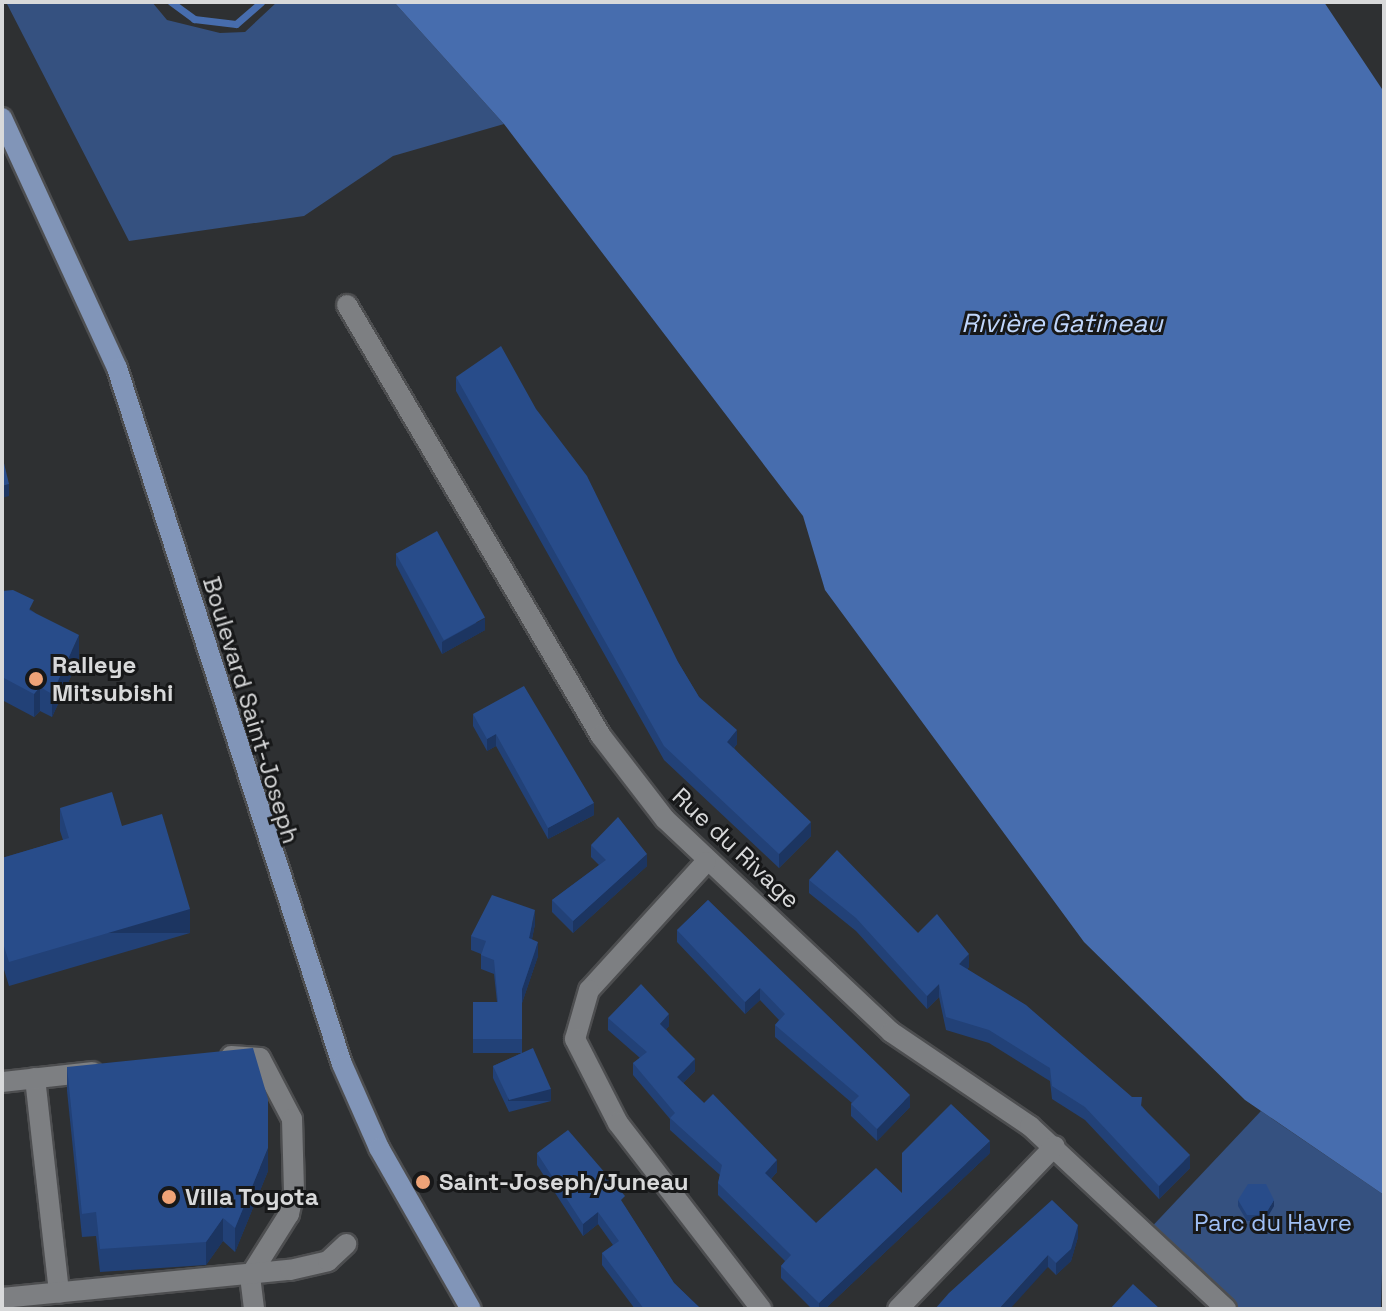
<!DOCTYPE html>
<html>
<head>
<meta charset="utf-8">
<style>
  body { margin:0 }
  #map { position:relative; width:1386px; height:1311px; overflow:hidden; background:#2e3032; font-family:"Space Grotesk",sans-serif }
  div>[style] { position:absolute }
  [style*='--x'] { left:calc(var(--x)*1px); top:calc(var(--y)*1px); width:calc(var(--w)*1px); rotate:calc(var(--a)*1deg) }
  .green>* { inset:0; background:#355180 }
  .water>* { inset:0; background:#476dae }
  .stream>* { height:7px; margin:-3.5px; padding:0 3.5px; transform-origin:3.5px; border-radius:3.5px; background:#476dae }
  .roads { filter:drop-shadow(2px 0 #4d4e50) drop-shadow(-2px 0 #4d4e50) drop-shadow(0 2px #4d4e50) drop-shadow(0 -2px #4d4e50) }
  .minor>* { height:20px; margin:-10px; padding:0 10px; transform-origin:10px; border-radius:10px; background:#7d7f82 }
  .major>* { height:20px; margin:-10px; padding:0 10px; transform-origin:10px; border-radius:10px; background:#8195b8 }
  .wall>* { inset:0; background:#224177 }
  .shaded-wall>* { inset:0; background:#1c3561; transform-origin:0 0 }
  .building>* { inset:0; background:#284c8a; transform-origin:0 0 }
  .dots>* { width:22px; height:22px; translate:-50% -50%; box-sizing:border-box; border:4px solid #171819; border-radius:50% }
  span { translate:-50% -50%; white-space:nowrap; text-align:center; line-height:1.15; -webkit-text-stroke:6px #171819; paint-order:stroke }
  .poi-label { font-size:24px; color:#d8d9da; font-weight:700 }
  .left { translate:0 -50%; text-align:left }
  .street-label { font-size:24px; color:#d8d9da }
  .park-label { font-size:24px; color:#9fbff5 }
  .water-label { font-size:26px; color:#c0d6fb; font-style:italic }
  .frame { position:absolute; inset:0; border:4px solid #d8d9da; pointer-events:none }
</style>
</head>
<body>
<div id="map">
  <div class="green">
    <div style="clip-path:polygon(6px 2px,152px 2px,167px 20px,220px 33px,245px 32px,277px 2px,394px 2px,504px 124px,393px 156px,304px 216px,129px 241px)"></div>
    <div style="clip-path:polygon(1261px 1111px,1384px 1195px,1381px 1309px,1226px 1309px,1144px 1235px)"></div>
  </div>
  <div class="water">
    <div style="clip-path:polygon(394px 2px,1324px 2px,1384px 92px,1384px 1195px,1245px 1100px,1084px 942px,825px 590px,803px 516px,504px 124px)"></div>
  </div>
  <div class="stream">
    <div style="--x:171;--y:2;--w:29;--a:36"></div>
    <div style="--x:194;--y:19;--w:42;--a:6.8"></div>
    <div style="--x:236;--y:24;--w:33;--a:-41"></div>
  </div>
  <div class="roads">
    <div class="minor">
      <div style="--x:347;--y:305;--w:500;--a:59.49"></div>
      <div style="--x:601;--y:736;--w:105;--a:52.4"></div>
      <div style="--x:665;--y:819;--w:311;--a:43.3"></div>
      <div style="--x:891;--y:1032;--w:168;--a:34.1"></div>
      <div style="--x:1030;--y:1126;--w:268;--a:43"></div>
      <div style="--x:706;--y:862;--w:173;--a:132.4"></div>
      <div style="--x:589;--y:990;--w:51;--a:105.9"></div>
      <div style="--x:575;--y:1039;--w:94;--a:62.9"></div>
      <div style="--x:618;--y:1123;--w:235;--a:52.4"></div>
      <div style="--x:231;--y:1056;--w:29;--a:4"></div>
      <div style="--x:260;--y:1058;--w:69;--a:62.3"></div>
      <div style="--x:292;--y:1119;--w:73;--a:88.4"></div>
      <div style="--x:294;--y:1192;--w:23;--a:103"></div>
      <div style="--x:289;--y:1214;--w:73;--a:122.2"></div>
      <div style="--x:250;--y:1276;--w:33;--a:83"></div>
      <div style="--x:35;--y:1078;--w:216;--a:83.6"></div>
      <div style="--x:2;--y:1082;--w:91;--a:-6.3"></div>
      <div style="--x:2;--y:1298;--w:289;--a:-5.6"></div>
      <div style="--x:290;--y:1270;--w:39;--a:-13"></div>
      <div style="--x:328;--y:1261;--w:25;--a:-43"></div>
      <div style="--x:898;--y:1309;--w:226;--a:-46.1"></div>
    </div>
    <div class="major">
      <div style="--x:2;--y:118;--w:275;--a:65.3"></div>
      <div style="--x:117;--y:368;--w:731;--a:72.09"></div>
      <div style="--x:342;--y:1064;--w:92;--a:66.2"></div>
      <div style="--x:379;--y:1148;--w:185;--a:60.3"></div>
    </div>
  </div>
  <div class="wall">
    <div style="clip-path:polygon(456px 377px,678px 662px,699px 697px,737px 744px,734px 748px,811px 836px,779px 868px,664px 760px,456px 391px)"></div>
    <div style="clip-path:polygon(396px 553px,485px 630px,442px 654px,396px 565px)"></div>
    <div style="clip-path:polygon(2px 591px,34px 612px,79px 659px,52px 717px,40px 711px,34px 717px,2px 700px)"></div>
    <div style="clip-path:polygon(473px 714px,594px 815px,548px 839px,496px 746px,487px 751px,473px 726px)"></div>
    <div style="clip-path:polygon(60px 808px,122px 826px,190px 933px,9px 986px,2px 963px,2px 858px,63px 840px,60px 831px)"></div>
    <div style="clip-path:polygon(591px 845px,647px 866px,573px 933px,552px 912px,552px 900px,599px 865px,591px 857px)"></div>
    <div style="clip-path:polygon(809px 880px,918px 933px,969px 967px,967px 969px,1142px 1106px,1190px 1168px,1159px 1199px,1085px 1120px,1052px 1099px,1050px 1081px,989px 1043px,946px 1030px,939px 997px,927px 1009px,856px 931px,809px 893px)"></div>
    <div style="clip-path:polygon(708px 900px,910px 1107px,877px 1141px,851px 1116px,851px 1104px,852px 1103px,775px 1037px,775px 1025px,779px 1020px,760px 1000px,745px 1014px,677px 942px,677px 930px)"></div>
    <div style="clip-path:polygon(535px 924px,532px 939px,538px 956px,522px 1003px,522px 1053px,551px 1101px,509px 1112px,493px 1078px,493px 1066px,522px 1053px,473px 1053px,473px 1002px,497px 1002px,494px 974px,481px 969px,481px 954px,471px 950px,471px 936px)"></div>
    <div style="clip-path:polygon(608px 1018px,669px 1026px,666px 1029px,695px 1071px,683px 1083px,777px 1172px,771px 1179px,816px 1223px,902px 1193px,990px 1153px,825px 1309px,812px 1309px,781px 1278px,781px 1266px,785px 1261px,718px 1195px,718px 1183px,720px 1175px,670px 1130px,670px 1119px,633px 1075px,633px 1063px,640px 1058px,608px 1030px)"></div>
    <div style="clip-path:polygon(67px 1067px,268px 1171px,235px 1252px,223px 1241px,206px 1265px,100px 1272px,96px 1236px,82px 1237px,67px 1091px)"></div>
    <div style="clip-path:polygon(537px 1153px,625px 1207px,674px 1283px,701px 1309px,635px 1309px,602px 1265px,602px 1253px,613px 1245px,598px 1224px,583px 1236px,537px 1165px)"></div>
    <div style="clip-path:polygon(1238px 1200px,1274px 1206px,1265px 1221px,1247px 1221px,1238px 1206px)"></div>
    <div style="clip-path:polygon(1078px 1237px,1071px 1261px,1056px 1275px,1048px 1267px,935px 1309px)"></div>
  </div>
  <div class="shaded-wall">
    <div style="clip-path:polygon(9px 484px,9px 496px,2px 498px,2px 486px)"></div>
    <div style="clip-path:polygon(485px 618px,485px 630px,442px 654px,442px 642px)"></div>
    <div style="clip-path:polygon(79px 635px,79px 659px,52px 717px,52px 694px)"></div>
    <div style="clip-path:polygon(40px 687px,40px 711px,34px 717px,34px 694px)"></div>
    <div style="clip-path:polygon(737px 730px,737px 744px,727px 755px,727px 742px)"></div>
    <div style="clip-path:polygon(496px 734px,496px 746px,487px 751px,487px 739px)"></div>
    <div style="clip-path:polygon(594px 803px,594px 815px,548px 839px,548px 828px)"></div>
    <div style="clip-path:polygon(811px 822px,811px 836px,779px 868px,779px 854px)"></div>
    <div style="clip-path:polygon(647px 854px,647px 866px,573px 933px,573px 921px)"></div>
    <div style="left:190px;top:909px;width:24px;height:189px;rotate:90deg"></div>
    <div style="clip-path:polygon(535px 910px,535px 924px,529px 953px,529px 938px)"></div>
    <div style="clip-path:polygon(538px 942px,538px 956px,522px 1003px,522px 989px)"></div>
    <div style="clip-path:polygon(969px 954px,969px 967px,959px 977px,959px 964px)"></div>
    <div style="clip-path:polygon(939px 984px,939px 997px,927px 1009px,927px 996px)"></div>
    <div style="clip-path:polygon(760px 988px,760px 1000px,745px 1014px,745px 1002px)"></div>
    <div style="clip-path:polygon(669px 1014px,669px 1026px,660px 1036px,660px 1024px)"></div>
    <div style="clip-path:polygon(695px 1059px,695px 1071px,677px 1089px,677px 1077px)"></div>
    <div style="left:551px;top:1089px;width:12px;height:43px;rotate:90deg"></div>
    <div style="clip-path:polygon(910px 1095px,910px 1107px,877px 1141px,877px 1129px)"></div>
    <div style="clip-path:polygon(990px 1141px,990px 1153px,825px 1309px,819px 1309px,819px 1303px)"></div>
    <div style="clip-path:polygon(268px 1148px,268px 1171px,235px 1252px,235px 1228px)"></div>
    <div style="clip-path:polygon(1190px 1155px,1190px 1168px,1159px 1199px,1159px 1186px)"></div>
    <div style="clip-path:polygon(777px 1160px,777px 1172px,765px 1185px,765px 1173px)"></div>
    <div style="clip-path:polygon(1274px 1200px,1274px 1206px,1265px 1221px,1265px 1215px)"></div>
    <div style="clip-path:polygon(598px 1212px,598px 1224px,583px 1236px,583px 1224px)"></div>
    <div style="clip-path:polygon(223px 1218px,223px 1241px,206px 1265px,206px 1242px)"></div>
    <div style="clip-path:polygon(1078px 1225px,1078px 1237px,1071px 1261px,1056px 1275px,1056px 1263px)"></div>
    <div style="clip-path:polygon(1048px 1255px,1048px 1267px,1010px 1309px,999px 1309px)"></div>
  </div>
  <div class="building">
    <div style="clip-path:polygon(501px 346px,536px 409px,587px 476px,678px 662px,699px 697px,737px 730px,727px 742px,811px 822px,779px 854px,664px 746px,456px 377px)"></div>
    <div style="clip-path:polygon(2px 455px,9px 484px,2px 486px)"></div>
    <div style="left:437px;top:531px;width:99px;height:47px;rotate:61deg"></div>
    <div style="clip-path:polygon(13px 590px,34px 600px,29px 610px,79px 635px,52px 694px,40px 687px,34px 694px,2px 677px,2px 591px)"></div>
    <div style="clip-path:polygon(524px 686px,594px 803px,548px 828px,496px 734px,487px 739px,473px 714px)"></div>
    <div style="clip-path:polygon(112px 792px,122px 826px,162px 814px,190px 909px,9px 962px,2px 940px,2px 858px,69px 838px,60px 808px)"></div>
    <div style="clip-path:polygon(618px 817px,647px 854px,573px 921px,552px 900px,606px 860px,591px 845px)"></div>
    <div style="clip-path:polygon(837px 850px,918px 933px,937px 914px,969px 954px,959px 964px,1026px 1005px,1132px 1097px,1142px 1097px,1141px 1106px,1190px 1155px,1159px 1186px,1085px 1107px,1052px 1086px,1050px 1068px,989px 1030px,946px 1017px,939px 984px,927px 996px,856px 918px,809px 880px)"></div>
    <div style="clip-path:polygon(492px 895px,535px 910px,529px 938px,538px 942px,522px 989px,522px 1039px,473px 1039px,473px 1002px,498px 1002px,494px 960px,481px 955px,486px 941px,471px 936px)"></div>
    <div style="clip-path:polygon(708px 900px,910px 1095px,877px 1129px,851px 1104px,859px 1096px,775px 1025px,785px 1014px,760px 988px,745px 1002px,677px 930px)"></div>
    <div style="clip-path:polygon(641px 984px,669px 1014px,660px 1024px,695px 1059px,677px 1077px,704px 1103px,713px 1094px,777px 1160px,765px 1173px,816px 1223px,876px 1168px,902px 1193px,902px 1153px,951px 1104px,990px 1141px,819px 1303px,781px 1266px,791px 1255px,718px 1183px,722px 1165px,670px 1118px,675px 1113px,633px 1063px,647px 1052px,608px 1018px)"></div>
    <div style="clip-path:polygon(253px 1048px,268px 1099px,268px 1148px,235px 1228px,223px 1218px,206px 1242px,100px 1249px,96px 1212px,82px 1214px,67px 1067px)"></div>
    <div style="clip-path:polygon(533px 1048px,551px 1089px,509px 1100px,493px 1066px)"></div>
    <div style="clip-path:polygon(568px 1130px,625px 1196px,621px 1200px,674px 1283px,701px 1309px,644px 1309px,602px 1253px,619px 1241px,598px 1212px,583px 1224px,537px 1153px)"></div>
    <div style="clip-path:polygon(1248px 1184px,1266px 1184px,1274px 1200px,1265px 1215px,1247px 1215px,1238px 1200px)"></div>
    <div style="clip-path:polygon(1052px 1200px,1078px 1225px,1071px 1249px,1056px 1263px,1048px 1255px,999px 1309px,935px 1309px,949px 1293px)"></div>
    <div style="clip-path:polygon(1133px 1284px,1160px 1309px,1110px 1309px)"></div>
  </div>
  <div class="dots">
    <div style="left:36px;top:679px;background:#efa377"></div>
    <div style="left:423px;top:1182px;background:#efa377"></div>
    <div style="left:169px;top:1197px;background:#efa377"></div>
  </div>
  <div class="poi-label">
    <span class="left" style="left:52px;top:679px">Ralleye<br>Mitsubishi</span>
    <span class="left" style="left:439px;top:1182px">Saint-Joseph/Juneau</span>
    <span class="left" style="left:185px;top:1197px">Villa Toyota</span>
  </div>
  <div class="street-label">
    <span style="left:251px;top:710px;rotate:73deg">Boulevard Saint-Joseph</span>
    <span style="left:736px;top:848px;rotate:43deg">Rue du Rivage</span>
  </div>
  <div class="park-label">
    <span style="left:1273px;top:1223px">Parc du Havre</span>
  </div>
  <div class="water-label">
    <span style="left:1062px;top:324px">Rivière Gatineau</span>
  </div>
  <div class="frame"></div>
</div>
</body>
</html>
